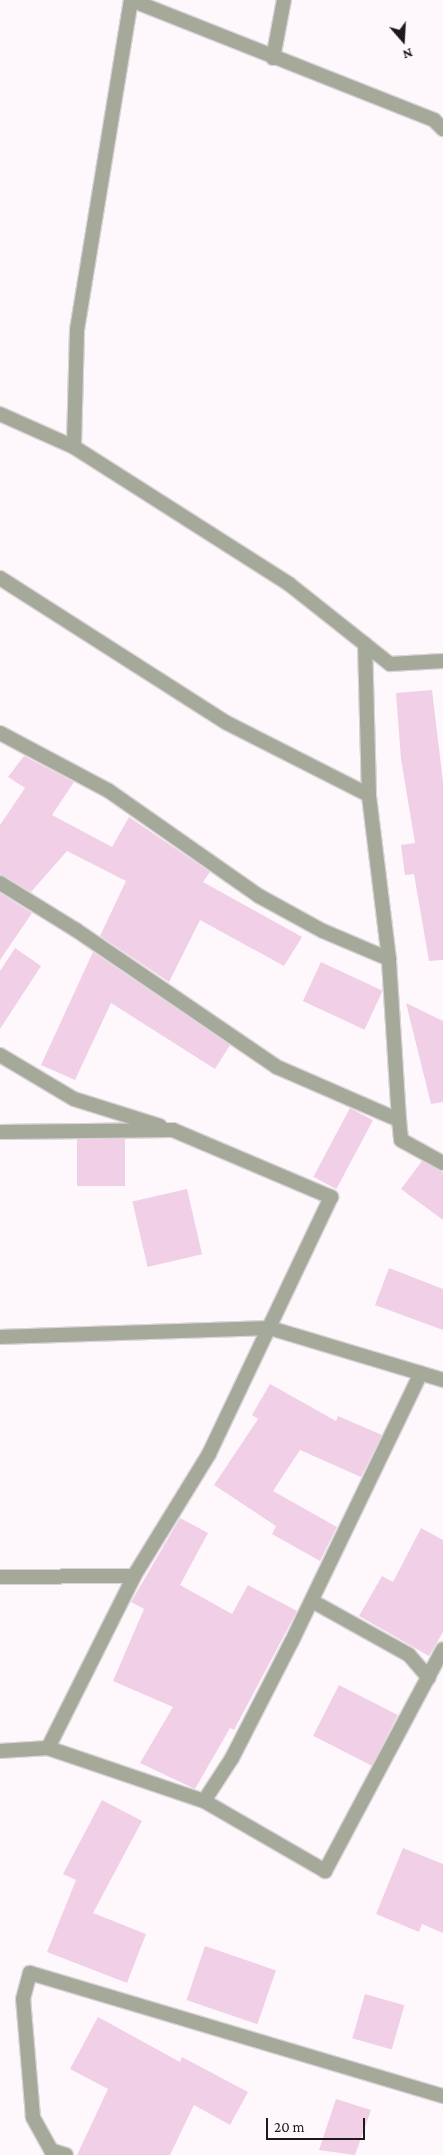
<!DOCTYPE html>
<html>
<head>
<meta charset="utf-8">
<style>
  body { margin:0 }
  #map { position:relative; width:443px; height:2155px; overflow:hidden; background:#fef8fc; font-family:"Crimson Pro",serif }
  div>[style] { position:absolute }
  [style*='--x'] { left:calc(var(--x)*1px); top:calc(var(--y)*1px); width:calc(var(--w)*1px); rotate:calc(var(--a)*1deg) }
  .building>* { inset:0; background:#f1cfe6; transform-origin:0 0 }
  .roads { filter:drop-shadow(1px 0 #dad4d8) drop-shadow(-1px 0 #dad4d8) drop-shadow(0 1px #dad4d8) drop-shadow(0 -1px #dad4d8) }
  .minor>* { height:14px; margin:-7px; padding:0 7px; transform-origin:7px; border-radius:7px; background:#a4a99a }
  span { translate:-50% -50%; white-space:nowrap; text-align:center; line-height:1.15; -webkit-text-stroke:4px #fef8fc; paint-order:stroke }
  .north { position:absolute; left:378px; top:15px; width:50px; height:50px; -webkit-text-stroke:4px #fef8fc; paint-order:stroke; rotate:161deg; font-size:14px; font-weight:700; line-height:20px; text-align:center; color:#1c1a1c }
  .north::after { content:''; display:block; margin:auto; width:18px; height:22px; background:#1c1a1c; clip-path:polygon(50% 0,100% 100%,50% 72%,0 100%) }
  .scale { position:absolute; left:266px; top:2118px; width:99px; height:22px; box-sizing:border-box; border:2px solid #1c1a1c; border-top:0; padding-left:6px; font-size:15px; line-height:18px; white-space:nowrap; color:#1c1a1c; -webkit-text-stroke:4px #fef8fc; paint-order:stroke }
</style>
</head>
<body>
<div id="map">
  <div class="building">
    <div style="clip-path:polygon(432px 690px,443px 782px,443px 960px,429px 961px,414px 874px,405px 875px,401px 845px,415px 843px,401px 759px,396px 693px)"></div>
    <div style="clip-path:polygon(24px 756px,74px 782px,52px 815px,112px 847px,129px 817px,210px 872px,203px 882px,302px 937px,284px 966px,200px 920px,169px 982px,100px 936px,126px 881px,67px 851px,31px 892px,0 874px,0 825px,25px 788px,8px 777px)"></div>
    <div style="clip-path:polygon(0 893px,32px 913px,0 960px)"></div>
    <div style="clip-path:polygon(15px 948px,41px 966px,0 1029px,0 971px)"></div>
    <div style="clip-path:polygon(93px 952px,230px 1045px,215px 1069px,111px 1003px,75px 1080px,41px 1065px)"></div>
    <div style="left:321px;top:962px;width:68px;height:43px;rotate:25deg"></div>
    <div style="clip-path:polygon(406px 1003px,443px 1021px,443px 1102px,431px 1104px)"></div>
    <div style="left:350px;top:1108px;width:26px;height:78px;rotate:28deg"></div>
    <div style="left:125px;top:1139px;width:47px;height:48px;rotate:90deg"></div>
    <div style="clip-path:polygon(422px 1161px,443px 1172px,443px 1220px,401px 1189px)"></div>
    <div style="left:187px;top:1189px;width:67px;height:56px;rotate:77deg"></div>
    <div style="clip-path:polygon(389px 1268px,443px 1289px,443px 1330px,375px 1305px)"></div>
    <div style="clip-path:polygon(270px 1384px,336px 1421px,338px 1416px,382px 1435px,361px 1477px,300px 1450px,273px 1491px,337px 1527px,320px 1561px,272px 1534px,276px 1526px,214px 1485px,258px 1419px,252px 1415px)"></div>
    <div style="clip-path:polygon(180px 1518px,208px 1533px,180px 1585px,232px 1614px,248px 1585px,297px 1611px,234px 1730px,230px 1728px,195px 1789px,140px 1763px,173px 1707px,113px 1681px,144px 1609px,131px 1602px)"></div>
    <div style="clip-path:polygon(421px 1528px,443px 1540px,443px 1632px,429px 1656px,359px 1616px,382px 1576px,393px 1582px)"></div>
    <div style="left:339px;top:1685px;width:66px;height:57px;rotate:27deg"></div>
    <div style="clip-path:polygon(102px 1800px,142px 1821px,93px 1913px,146px 1934px,127px 1983px,47px 1952px,76px 1880px,63px 1874px)"></div>
    <div style="clip-path:polygon(403px 1848px,443px 1864px,443px 1933px,422px 1924px,419px 1932px,376px 1914px)"></div>
    <div style="left:205px;top:1946px;width:75px;height:57px;rotate:19deg"></div>
    <div style="left:365px;top:1994px;width:41px;height:46px;rotate:16deg"></div>
    <div style="clip-path:polygon(98px 2017px,180px 2062px,182px 2057px,248px 2092px,230px 2125px,194px 2105px,170px 2155px,77px 2155px,108px 2089px,70px 2069px)"></div>
    <div style="clip-path:polygon(336px 2099px,371px 2110px,355px 2155px,319px 2150px)"></div>
  </div>
  <div class="roads">
    <div class="minor">
      <div style="--x:131;--y:0;--w:335;--a:99.3"></div>
      <div style="--x:77;--y:331;--w:116;--a:91.5"></div>
      <div style="--x:74;--y:447;--w:255;--a:32.5"></div>
      <div style="--x:289;--y:584;--w:129;--a:38.4"></div>
      <div style="--x:390;--y:664;--w:53;--a:-3.2"></div>
      <div style="--x:131;--y:0;--w:326;--a:21.6"></div>
      <div style="--x:434;--y:120;--w:13;--a:45"></div>
      <div style="--x:273;--y:58;--w:59;--a:-79.3"></div>
      <div style="--x:0;--y:414;--w:81;--a:24"></div>
      <div style="--x:0;--y:578;--w:269;--a:32.6"></div>
      <div style="--x:227;--y:723;--w:159;--a:26.9"></div>
      <div style="--x:369;--y:795;--w:151;--a:-91.5"></div>
      <div style="--x:0;--y:733;--w:123;--a:28"></div>
      <div style="--x:109;--y:791;--w:183;--a:35"></div>
      <div style="--x:259;--y:896;--w:73;--a:28.7"></div>
      <div style="--x:323;--y:931;--w:72;--a:23"></div>
      <div style="--x:0;--y:883;--w:89;--a:31.7"></div>
      <div style="--x:76;--y:930;--w:243;--a:34.3"></div>
      <div style="--x:277;--y:1067;--w:133;--a:23.5"></div>
      <div style="--x:399;--y:1120;--w:161;--a:-93.6"></div>
      <div style="--x:389;--y:959;--w:165;--a:-97"></div>
      <div style="--x:0;--y:1055;--w:86;--a:30.7"></div>
      <div style="--x:74;--y:1099;--w:90;--a:17.4"></div>
      <div style="--x:399;--y:1120;--w:20;--a:84"></div>
      <div style="--x:401;--y:1140;--w:48;--a:28.7"></div>
      <div style="--x:0;--y:1132;--w:173;--a:-0.7"></div>
      <div style="--x:173;--y:1130;--w:172;--a:23"></div>
      <div style="--x:331;--y:1197;--w:284;--a:115.4"></div>
      <div style="--x:209;--y:1454;--w:143;--a:121.6"></div>
      <div style="--x:134;--y:1576;--w:134;--a:179.6"></div>
      <div style="--x:0;--y:1337;--w:270;--a:-1.9"></div>
      <div style="--x:270;--y:1328;--w:181;--a:16.7"></div>
      <div style="--x:312;--y:1601;--w:111;--a:29.1"></div>
      <div style="--x:409;--y:1655;--w:30;--a:49"></div>
      <div style="--x:48;--y:1748;--w:165;--a:18.8"></div>
      <div style="--x:204;--y:1801;--w:140;--a:30"></div>
      <div style="--x:325;--y:1871;--w:251;--a:-62"></div>
      <div style="--x:0;--y:1751;--w:48;--a:-3.6"></div>
      <div style="--x:48;--y:1748;--w:192;--a:-63.4"></div>
      <div style="--x:204;--y:1801;--w:51;--a:-56.9"></div>
      <div style="--x:232;--y:1758;--w:131;--a:-62.9"></div>
      <div style="--x:292;--y:1641;--w:297;--a:-64.3"></div>
      <div style="--x:66;--y:2155;--w:16;--a:-162"></div>
      <div style="--x:51;--y:2150;--w:38;--a:-119"></div>
      <div style="--x:33;--y:2117;--w:118;--a:-94.8"></div>
      <div style="--x:23;--y:1999;--w:27;--a:-75"></div>
      <div style="--x:30;--y:1973;--w:431;--a:16.6"></div>
    </div>
  </div>
  <div class="north">N</div>
  <div class="scale">20 m</div>
</div>
</body>
</html>
